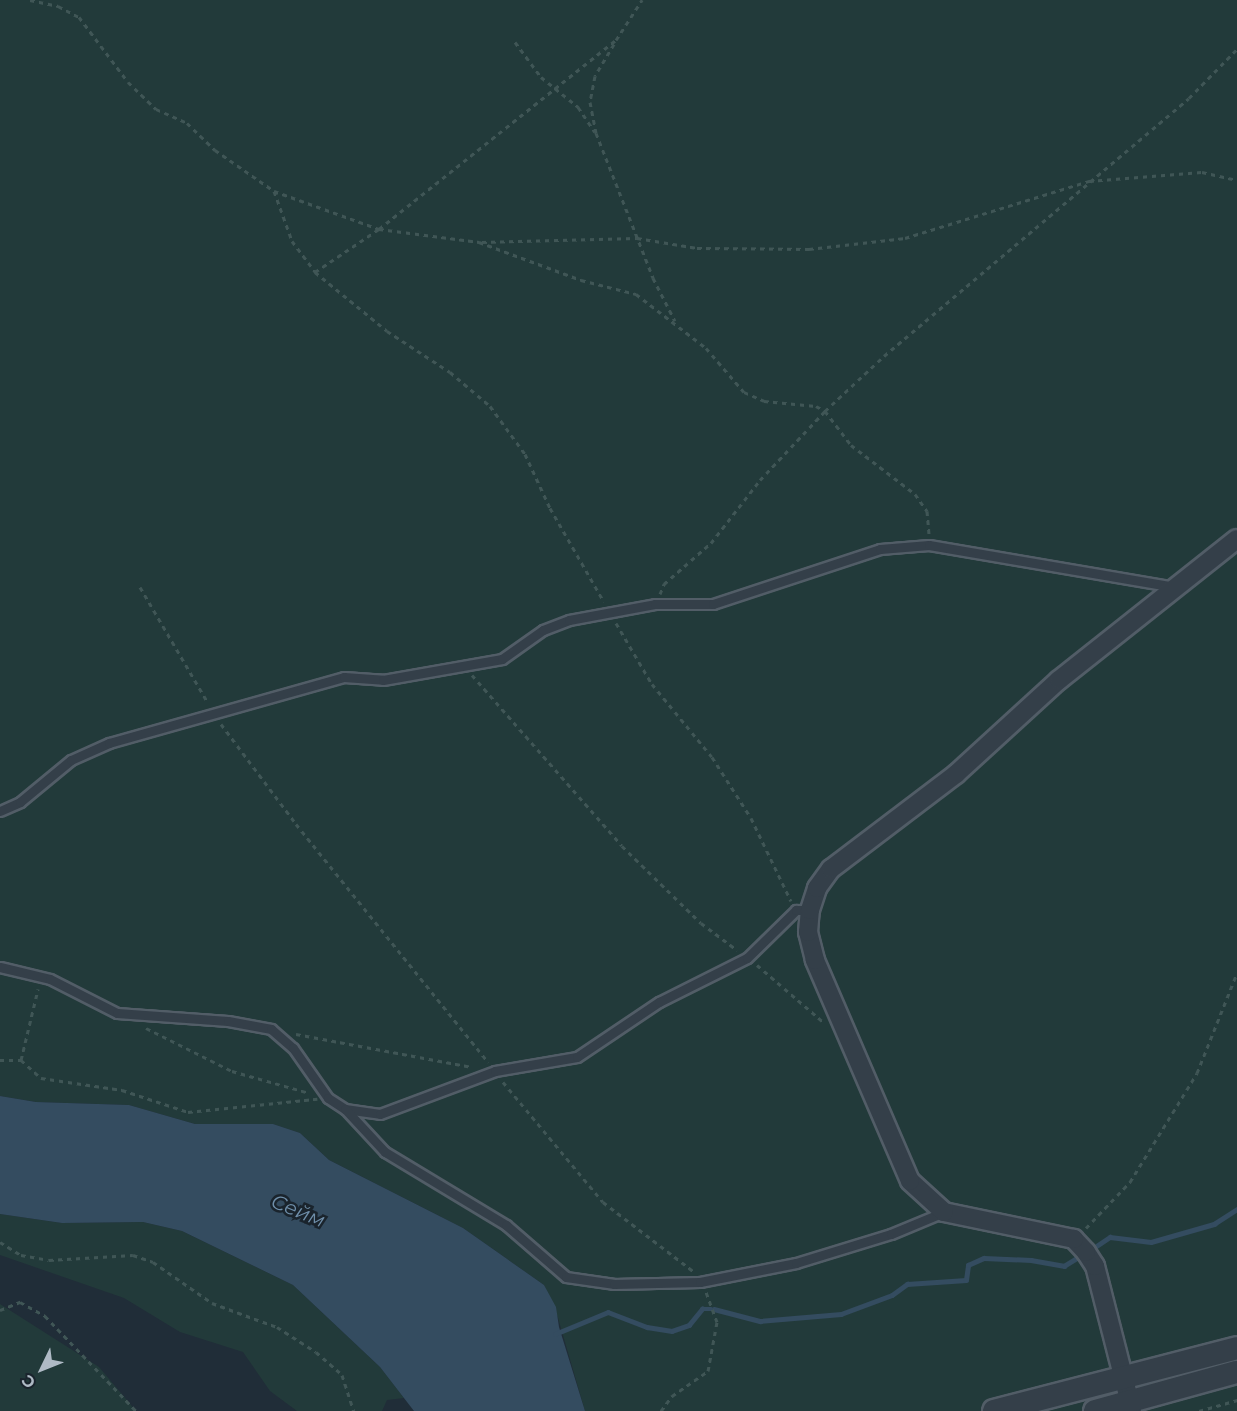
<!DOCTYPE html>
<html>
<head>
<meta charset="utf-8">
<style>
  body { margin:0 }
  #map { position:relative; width:1237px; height:1411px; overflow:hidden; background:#202d38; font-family:Montserrat,sans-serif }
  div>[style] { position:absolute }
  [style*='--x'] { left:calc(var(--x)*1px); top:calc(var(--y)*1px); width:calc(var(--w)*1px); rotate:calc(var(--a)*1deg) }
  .green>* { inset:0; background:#223a3a }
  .water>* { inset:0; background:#344c60 }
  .stream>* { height:4.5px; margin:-2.25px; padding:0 2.25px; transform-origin:2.25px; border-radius:2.25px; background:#344c60 }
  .path>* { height:3px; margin-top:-1.5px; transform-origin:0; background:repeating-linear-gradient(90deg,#405656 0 4.5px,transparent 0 9px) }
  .roads { filter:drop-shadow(2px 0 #525d67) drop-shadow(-2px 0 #525d67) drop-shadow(0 2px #525d67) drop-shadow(0 -2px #525d67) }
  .service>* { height:9px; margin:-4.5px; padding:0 4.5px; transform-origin:4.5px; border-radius:4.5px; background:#343f49 }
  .minor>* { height:18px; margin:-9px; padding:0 9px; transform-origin:9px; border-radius:9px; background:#343f49 }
  .tertiary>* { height:22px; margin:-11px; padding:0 11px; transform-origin:11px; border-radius:11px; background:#343f49 }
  span { translate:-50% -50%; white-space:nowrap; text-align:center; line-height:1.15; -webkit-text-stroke:5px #1a242d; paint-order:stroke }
  .water-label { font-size:20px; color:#6f8faa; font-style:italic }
  .north { position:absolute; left:12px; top:1339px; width:60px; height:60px; -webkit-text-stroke:4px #1a242d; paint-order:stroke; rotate:227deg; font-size:16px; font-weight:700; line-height:24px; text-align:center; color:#afbac5 }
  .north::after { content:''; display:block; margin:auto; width:21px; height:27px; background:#afbac5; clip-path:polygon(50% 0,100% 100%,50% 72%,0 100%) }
</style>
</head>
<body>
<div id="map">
  <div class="green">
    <div style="clip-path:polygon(0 0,1237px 0,1237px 1411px,585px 1411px,558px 1318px,544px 1285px,463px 1228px,329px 1160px,300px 1133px,273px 1124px,195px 1124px,129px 1105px,36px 1102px,0 1096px)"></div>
    <div style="clip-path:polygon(0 1214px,62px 1223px,143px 1222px,182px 1231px,293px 1285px,380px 1367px,404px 1398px,387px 1400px,382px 1411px,297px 1411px,270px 1391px,243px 1352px,180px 1332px,124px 1298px,0 1255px)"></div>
    <div style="clip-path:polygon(0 1304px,99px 1367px,136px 1411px,0 1411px)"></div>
  </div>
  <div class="water">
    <div style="clip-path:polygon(0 1096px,36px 1102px,129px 1105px,195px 1124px,273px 1124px,300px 1133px,329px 1160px,463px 1228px,544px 1285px,556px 1307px,559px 1327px,585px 1411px,414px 1411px,380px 1367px,293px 1285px,182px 1231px,143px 1222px,62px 1223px,0 1214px)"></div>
  </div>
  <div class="stream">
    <div style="--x:1089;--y:1251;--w:25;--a:-34"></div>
    <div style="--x:1110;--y:1237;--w:41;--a:7"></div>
    <div style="--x:1151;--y:1242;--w:66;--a:-15.9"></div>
    <div style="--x:1214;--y:1224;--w:27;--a:-33"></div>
    <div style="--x:714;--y:1309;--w:48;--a:14.6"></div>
    <div style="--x:760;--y:1321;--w:81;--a:-4.9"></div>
    <div style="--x:841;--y:1314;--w:54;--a:-20.4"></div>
    <div style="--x:892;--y:1295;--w:19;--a:-36"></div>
    <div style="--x:907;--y:1284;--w:59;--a:-3.9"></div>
    <div style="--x:966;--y:1280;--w:15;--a:-82"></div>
    <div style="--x:968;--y:1265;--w:17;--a:-24"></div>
    <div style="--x:984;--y:1258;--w:47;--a:2.4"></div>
    <div style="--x:1031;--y:1260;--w:34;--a:10"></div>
    <div style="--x:1064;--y:1266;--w:22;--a:-32"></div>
    <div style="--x:555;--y:1334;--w:57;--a:-22.5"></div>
    <div style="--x:608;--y:1312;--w:42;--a:21"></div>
    <div style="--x:647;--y:1327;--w:25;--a:9"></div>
    <div style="--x:672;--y:1331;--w:18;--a:-19"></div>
    <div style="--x:689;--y:1325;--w:21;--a:-51"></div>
    <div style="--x:702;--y:1309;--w:9;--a:0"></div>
  </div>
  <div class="path">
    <div style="--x:30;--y:0;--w:29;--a:12"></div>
    <div style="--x:58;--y:6;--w:24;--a:28"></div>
    <div style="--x:79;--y:17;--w:81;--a:53"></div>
    <div style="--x:128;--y:82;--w:39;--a:44"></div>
    <div style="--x:156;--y:109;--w:34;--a:24"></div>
    <div style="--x:187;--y:123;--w:39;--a:44"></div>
    <div style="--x:215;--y:150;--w:72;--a:34.8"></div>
    <div style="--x:274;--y:191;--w:112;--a:19.9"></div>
    <div style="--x:379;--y:229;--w:101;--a:7.4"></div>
    <div style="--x:479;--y:242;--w:109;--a:20.4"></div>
    <div style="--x:581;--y:280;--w:57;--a:14.3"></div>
    <div style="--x:636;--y:294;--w:88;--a:37.6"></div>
    <div style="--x:706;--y:348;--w:58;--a:49.2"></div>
    <div style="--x:744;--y:392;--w:22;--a:24"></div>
    <div style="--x:764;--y:401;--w:52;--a:5.5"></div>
    <div style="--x:816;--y:406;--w:10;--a:29"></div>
    <div style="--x:825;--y:411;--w:43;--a:52.6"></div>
    <div style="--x:851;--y:445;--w:81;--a:37.4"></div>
    <div style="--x:915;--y:494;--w:21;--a:55"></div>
    <div style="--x:927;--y:511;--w:24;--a:85"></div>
    <div style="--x:515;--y:42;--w:44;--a:53.4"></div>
    <div style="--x:541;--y:77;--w:48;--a:39"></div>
    <div style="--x:578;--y:107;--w:30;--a:56"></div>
    <div style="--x:614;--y:44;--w:37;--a:121"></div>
    <div style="--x:595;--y:76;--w:26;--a:101"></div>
    <div style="--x:590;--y:102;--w:32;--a:79"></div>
    <div style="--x:596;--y:133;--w:156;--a:68.5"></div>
    <div style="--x:653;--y:278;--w:48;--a:62.9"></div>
    <div style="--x:274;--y:191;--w:53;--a:70.2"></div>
    <div style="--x:292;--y:241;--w:39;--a:53"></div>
    <div style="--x:315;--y:272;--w:93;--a:39.3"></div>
    <div style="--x:387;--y:331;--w:75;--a:33.1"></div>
    <div style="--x:450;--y:372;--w:52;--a:40.4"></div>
    <div style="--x:490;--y:406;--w:59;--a:53.9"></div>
    <div style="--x:525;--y:454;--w:60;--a:65.2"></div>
    <div style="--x:550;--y:508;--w:108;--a:60.1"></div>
    <div style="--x:482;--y:242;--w:155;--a:-1.5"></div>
    <div style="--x:637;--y:238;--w:61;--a:9.5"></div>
    <div style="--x:697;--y:248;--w:112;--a:0.5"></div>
    <div style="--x:809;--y:249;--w:97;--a:-6.5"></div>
    <div style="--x:905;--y:238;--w:193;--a:-17.2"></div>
    <div style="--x:1089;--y:181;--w:113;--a:-4.6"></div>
    <div style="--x:1202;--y:172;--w:36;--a:13"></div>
    <div style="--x:315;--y:272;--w:77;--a:-33.9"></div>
    <div style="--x:379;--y:229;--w:303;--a:-38.6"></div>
    <div style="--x:616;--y:40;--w:48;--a:-57"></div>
    <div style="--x:140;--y:587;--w:134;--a:59.6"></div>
    <div style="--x:660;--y:594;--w:11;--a:-68"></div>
    <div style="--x:664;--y:584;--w:62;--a:-41.1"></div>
    <div style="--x:711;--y:543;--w:80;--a:-52.1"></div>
    <div style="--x:760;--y:480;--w:95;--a:-46.7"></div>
    <div style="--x:825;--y:411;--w:81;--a:-43"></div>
    <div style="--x:884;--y:356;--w:399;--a:-40.2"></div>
    <div style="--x:1189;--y:98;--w:69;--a:-45.6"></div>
    <div style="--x:616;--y:623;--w:71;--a:59.5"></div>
    <div style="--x:652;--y:684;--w:94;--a:50.6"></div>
    <div style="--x:712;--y:757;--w:72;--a:57.4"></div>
    <div style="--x:751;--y:818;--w:92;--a:64.3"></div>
    <div style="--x:472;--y:675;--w:227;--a:48.7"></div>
    <div style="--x:622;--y:846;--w:110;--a:44.3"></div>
    <div style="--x:701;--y:923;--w:45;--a:36.9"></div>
    <div style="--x:221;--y:724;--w:125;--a:53.1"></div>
    <div style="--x:296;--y:824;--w:306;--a:51.1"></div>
    <div style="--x:757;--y:965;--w:86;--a:40.7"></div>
    <div style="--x:146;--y:1028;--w:96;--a:26.6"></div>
    <div style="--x:232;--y:1071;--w:80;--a:15.9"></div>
    <div style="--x:296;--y:1034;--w:179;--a:10.6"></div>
    <div style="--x:0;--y:1060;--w:21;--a:0"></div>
    <div style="--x:21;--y:1060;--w:27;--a:42"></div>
    <div style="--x:41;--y:1078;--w:82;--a:8.4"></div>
    <div style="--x:122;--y:1090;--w:70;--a:18.4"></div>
    <div style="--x:188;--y:1112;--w:130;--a:-5.8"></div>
    <div style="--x:21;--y:1060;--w:73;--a:-76.5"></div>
    <div style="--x:503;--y:1082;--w:156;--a:50.2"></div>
    <div style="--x:603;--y:1202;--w:113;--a:37.5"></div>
    <div style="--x:1086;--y:1228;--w:64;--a:-46.3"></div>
    <div style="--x:1130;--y:1182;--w:128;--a:-58.4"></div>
    <div style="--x:1197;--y:1073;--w:108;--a:-68.2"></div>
    <div style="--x:0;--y:1242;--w:25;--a:32"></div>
    <div style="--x:21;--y:1255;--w:28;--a:10"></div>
    <div style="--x:49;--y:1260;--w:84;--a:-3.4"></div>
    <div style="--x:133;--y:1255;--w:21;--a:19"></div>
    <div style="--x:153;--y:1262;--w:72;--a:34.8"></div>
    <div style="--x:212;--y:1303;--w:69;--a:20.3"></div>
    <div style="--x:277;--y:1327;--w:46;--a:32.7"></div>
    <div style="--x:316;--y:1352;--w:35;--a:41"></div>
    <div style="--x:342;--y:1375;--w:38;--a:72"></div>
    <div style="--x:0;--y:1310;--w:22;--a:-22"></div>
    <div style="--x:20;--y:1302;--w:29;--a:29"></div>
    <div style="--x:45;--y:1316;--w:132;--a:46.2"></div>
    <div style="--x:661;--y:1411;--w:19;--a:-54"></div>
    <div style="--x:672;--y:1396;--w:44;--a:-34.8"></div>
    <div style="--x:708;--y:1371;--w:50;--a:-79.6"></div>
    <div style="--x:717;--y:1322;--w:32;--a:-110"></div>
    <div style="--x:1199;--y:1411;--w:40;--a:-16"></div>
  </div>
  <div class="roads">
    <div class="service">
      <div style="--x:0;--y:811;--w:22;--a:-24"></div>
      <div style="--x:20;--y:802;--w:66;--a:-39.5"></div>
      <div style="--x:71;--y:760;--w:42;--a:-24.1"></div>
      <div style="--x:109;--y:743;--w:244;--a:-15.7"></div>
      <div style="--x:344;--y:677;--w:39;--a:4"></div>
      <div style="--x:383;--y:680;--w:121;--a:-10"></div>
      <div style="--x:502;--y:659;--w:50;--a:-35.3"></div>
      <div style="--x:543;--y:630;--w:28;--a:-21"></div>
      <div style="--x:569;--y:620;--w:87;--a:-10.5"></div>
      <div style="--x:655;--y:604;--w:58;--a:0"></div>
      <div style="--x:713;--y:604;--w:176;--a:-18.2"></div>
      <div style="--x:880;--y:549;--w:49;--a:-4.7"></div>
      <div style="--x:929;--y:545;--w:251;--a:9.7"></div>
      <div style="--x:0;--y:967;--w:51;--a:13.5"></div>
      <div style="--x:50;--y:979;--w:75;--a:26.9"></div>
      <div style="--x:117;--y:1013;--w:111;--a:4.1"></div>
      <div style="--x:228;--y:1021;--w:44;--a:10.5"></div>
      <div style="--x:271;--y:1029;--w:29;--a:41"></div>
      <div style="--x:293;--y:1048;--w:61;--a:55"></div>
      <div style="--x:328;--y:1098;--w:20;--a:33"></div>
      <div style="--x:345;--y:1109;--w:35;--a:8"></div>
      <div style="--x:380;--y:1114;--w:123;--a:-20.5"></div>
      <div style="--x:495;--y:1071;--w:83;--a:-9.7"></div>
      <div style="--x:577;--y:1057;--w:99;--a:-33.9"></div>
      <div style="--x:659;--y:1002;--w:98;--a:-26.6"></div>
      <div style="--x:747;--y:958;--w:69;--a:-44.4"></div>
      <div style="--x:796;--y:910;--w:14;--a:0"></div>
      <div style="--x:345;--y:1109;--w:59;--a:47.1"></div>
      <div style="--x:385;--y:1152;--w:141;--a:31.1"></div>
      <div style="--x:506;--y:1225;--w:79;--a:40.9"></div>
      <div style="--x:566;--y:1277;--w:49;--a:8.3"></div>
      <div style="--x:614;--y:1284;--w:86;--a:-1.3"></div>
      <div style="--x:700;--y:1282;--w:98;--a:-11.2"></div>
      <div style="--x:796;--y:1263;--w:99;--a:-17"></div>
      <div style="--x:891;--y:1234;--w:57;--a:-22.5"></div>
    </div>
    <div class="minor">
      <div style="--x:1132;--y:1411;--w:150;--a:-104.3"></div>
      <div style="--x:1095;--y:1266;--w:17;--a:-123"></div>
      <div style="--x:1086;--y:1252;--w:18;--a:-133"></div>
      <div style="--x:1074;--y:1239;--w:133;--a:-168.3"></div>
      <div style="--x:944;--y:1212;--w:46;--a:-137.6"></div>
      <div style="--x:910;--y:1181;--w:241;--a:-113.3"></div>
      <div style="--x:815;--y:960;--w:29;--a:-104"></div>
      <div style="--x:808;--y:932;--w:22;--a:-85"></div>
      <div style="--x:810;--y:910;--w:23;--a:-72"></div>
      <div style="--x:817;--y:888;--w:24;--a:-54"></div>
      <div style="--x:831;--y:869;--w:157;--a:-37.2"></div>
      <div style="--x:956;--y:774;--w:139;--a:-42.4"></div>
      <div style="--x:1059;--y:680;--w:227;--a:-38.4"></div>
    </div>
    <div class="tertiary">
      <div style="--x:994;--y:1411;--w:251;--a:-14.5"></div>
      <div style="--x:1095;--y:1411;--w:147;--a:-15.4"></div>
    </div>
  </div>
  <div class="water-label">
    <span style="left:298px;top:1211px;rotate:22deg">Сейм</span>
  </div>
  <div class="north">С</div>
</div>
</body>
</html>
